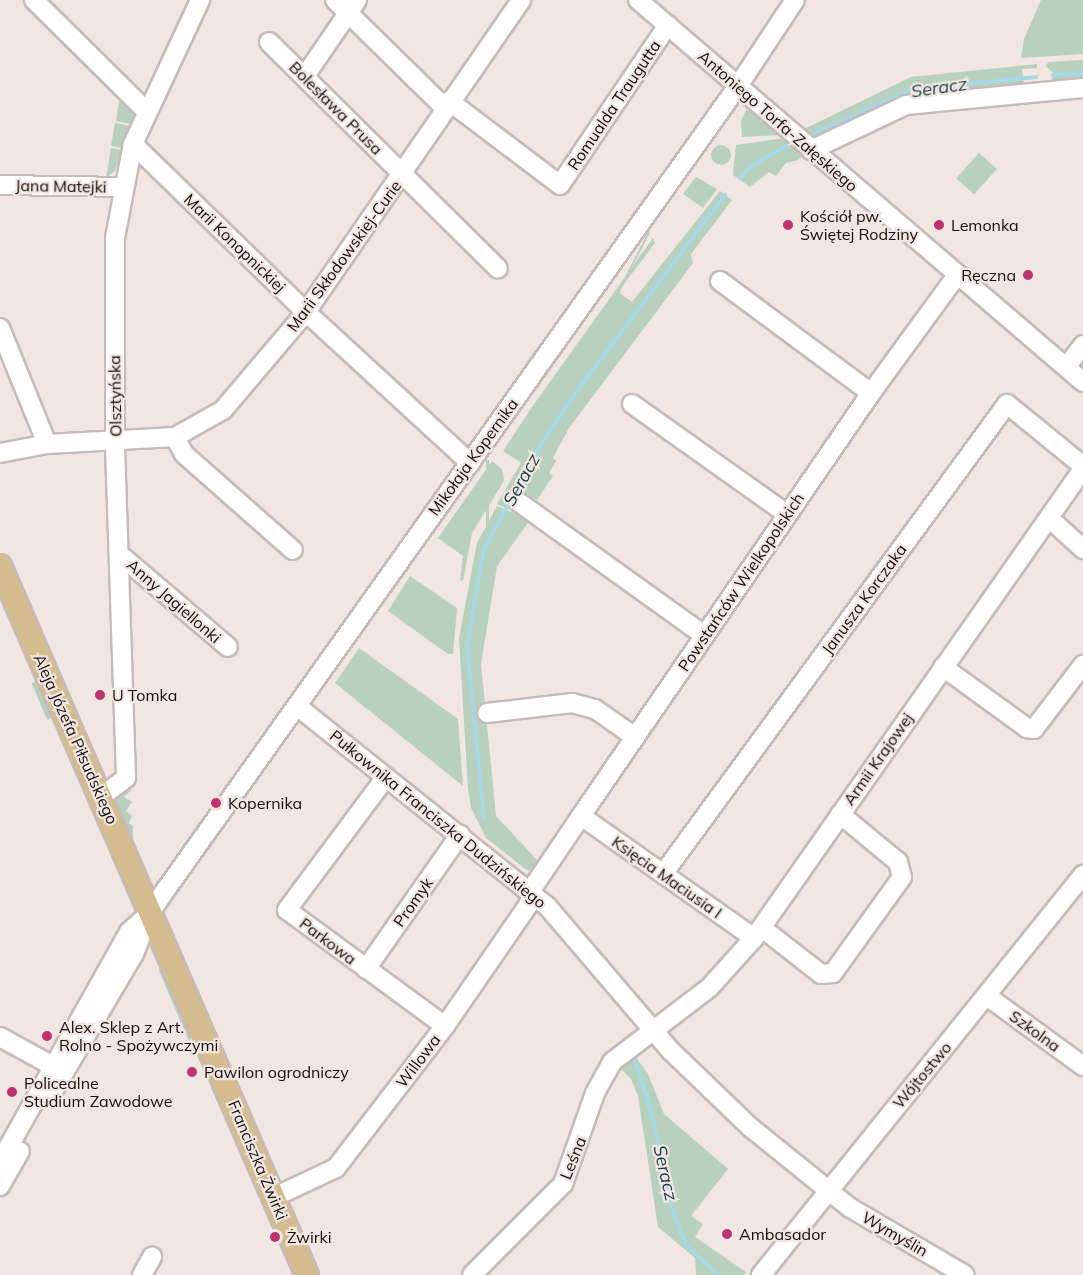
<!DOCTYPE html>
<html>
<head>
<meta charset="utf-8">
<style>
  body { margin:0 }
  #map { position:relative; width:1083px; height:1275px; overflow:hidden; background:#f1e6e1; font-family:Mulish,sans-serif }
  div>[style] { position:absolute }
  [style*='--x'] { left:calc(var(--x)*1px); top:calc(var(--y)*1px); width:calc(var(--w)*1px); rotate:calc(var(--a)*1deg) }
  .green>* { inset:0; background:#b8d0be; transform-origin:0 0 }
  .round { border-radius:50% }
  .stream>* { height:4px; margin:-2px; padding:0 2px; transform-origin:2px; border-radius:2px; background:#a6d8e6 }
  .roads { filter:drop-shadow(2px 0 #c6bbb7) drop-shadow(-2px 0 #c6bbb7) drop-shadow(0 2px #c6bbb7) drop-shadow(0 -2px #c6bbb7) }
  .minor>* { height:18px; margin:-9px; padding:0 9px; transform-origin:9px; border-radius:9px; background:#fff }
  .major>* { height:22px; margin:-11px; padding:0 11px; transform-origin:11px; border-radius:11px; background:#d4bc8e }
  .dots>* { width:16px; height:16px; translate:-50% -50%; box-sizing:border-box; border:3px solid #f1e6e1; border-radius:50% }
  span { translate:-50% -50%; white-space:nowrap; text-align:center; line-height:1.15; -webkit-text-stroke:4.5px #f1e6e1; paint-order:stroke }
  .street-label { font-size:16px; color:#120e0d }
  .poi-label { font-size:16px; color:#120e0d }
  .left { translate:0 -50%; text-align:left }
  .right { translate:-100% -50%; text-align:right }
  .water-label { font-size:18px; color:#123f4a; font-style:italic }
</style>
</head>
<body>
<div id="map">
  <div class="green">
    <div style="clip-path:polygon(1041px 0,1083px 0,1083px 54px,1021px 58px,1024px 39px)"></div>
    <div style="clip-path:polygon(1083px 60px,1083px 85px,1051px 84px,1053px 73px,1046px 66px,1048px 62px)"></div>
    <div style="clip-path:polygon(1037px 64px,1037px 68px,1022px 69px,1024px 87px,919px 100px,816px 142px,802px 130px,911px 77px)"></div>
    <div style="clip-path:polygon(120px 96px,135px 111px,131px 124px,116px 121px)"></div>
    <div style="clip-path:polygon(746px 110px,751px 111px,779px 135px,742px 137px,741px 121px)"></div>
    <div style="clip-path:polygon(115px 123px,130px 126px,123px 148px,111px 146px)"></div>
    <div style="clip-path:polygon(784px 138px,803px 155px,798px 160px,786px 163px,776px 176px,769px 172px,750px 187px,733px 175px,736px 145px)"></div>
    <div class="round" style="left:711px;top:145px;width:20px;height:20px"></div>
    <div style="clip-path:polygon(111px 148px,122px 150px,115px 171px,106px 178px)"></div>
    <div style="left:979px;top:153px;width:24px;height:34px;rotate:42deg"></div>
    <div style="clip-path:polygon(696px 177px,717px 189px,703px 208px,683px 194px)"></div>
    <div style="clip-path:polygon(720px 191px,732px 200px,691px 254px,693px 263px,569px 428px,553px 458px,556px 461px,549px 473px,553px 476px,537px 500px,526px 495px,517px 510px,523px 515px,497px 504px,521px 463px,503px 451px,532px 407px,653px 238px,655px 243px,618px 292px,632px 302px)"></div>
    <div style="left:648px;top:232px;width:2px;height:264px;rotate:27deg"></div>
    <div style="left:486px;top:460px;width:3px;height:91px"></div>
    <div style="clip-path:polygon(492px 461px,502px 469px,504px 481px,472px 533px,463px 581px,460px 580px,463px 556px,438px 538px)"></div>
    <div style="clip-path:polygon(497px 506px,530px 520px,497px 566px,481px 664px,496px 816px,539px 862px,528px 871px,486px 838px,471px 808px,468px 788px,459px 638px,477px 543px)"></div>
    <div style="clip-path:polygon(410px 576px,457px 608px,453px 654px,448px 654px,388px 611px)"></div>
    <div style="clip-path:polygon(359px 648px,458px 719px,463px 786px,335px 683px)"></div>
    <div style="left:39px;top:680px;width:40px;height:8px;rotate:67deg"></div>
    <div style="clip-path:polygon(131px 782px,131px 790px,124px 797px,132px 802px,126px 811px,132px 816px,129px 823px,133px 826px,133px 850px,111px 800px)"></div>
    <div style="left:164px;top:967px;width:88px;height:6px;rotate:67deg"></div>
    <div style="clip-path:polygon(636px 1057px,648px 1074px,664px 1114px,728px 1169px,691px 1216px,703px 1224px,695px 1237px,746px 1272px,744px 1275px,696px 1275px,695px 1258px,658px 1227px,638px 1096px,631px 1079px,620px 1068px)"></div>
  </div>
  <div class="stream">
    <div style="--x:1053;--y:75;--w:30;--a:-4"></div>
    <div style="--x:815;--y:133;--w:107;--a:-24.4"></div>
    <div style="--x:912;--y:89;--w:125;--a:-5.5"></div>
    <div style="--x:740;--y:178;--w:15;--a:-48"></div>
    <div style="--x:750;--y:167;--w:44;--a:-30.1"></div>
    <div style="--x:484;--y:818;--w:174;--a:-95.6"></div>
    <div style="--x:467;--y:645;--w:97;--a:-80"></div>
    <div style="--x:484;--y:549;--w:119;--a:-61.5"></div>
    <div style="--x:541;--y:444;--w:73;--a:-55.7"></div>
    <div style="--x:582;--y:384;--w:237;--a:-52.9"></div>
    <div style="--x:634;--y:1058;--w:52;--a:71.9"></div>
    <div style="--x:650;--y:1107;--w:111;--a:77.5"></div>
    <div style="--x:674;--y:1215;--w:32;--a:68"></div>
    <div style="--x:686;--y:1245;--w:44;--a:43.2"></div>
  </div>
  <div class="roads">
    <div class="minor">
      <div style="--x:34;--y:0;--w:158;--a:44.7"></div>
      <div style="--x:335;--y:0;--w:153;--a:44.5"></div>
      <div style="--x:638;--y:0;--w:586;--a:40.64"></div>
      <div style="--x:269;--y:42;--w:322;--a:44.7"></div>
      <div style="--x:305;--y:76;--w:92;--a:-55.6"></div>
      <div style="--x:449;--y:101;--w:139;--a:37.1"></div>
      <div style="--x:560;--y:185;--w:193;--a:-56"></div>
      <div style="--x:133;--y:144;--w:241;--a:44.2"></div>
      <div style="--x:306;--y:312;--w:223;--a:42.6"></div>
      <div style="--x:811;--y:150;--w:105;--a:-25.3"></div>
      <div style="--x:906;--y:105;--w:178;--a:-5.5"></div>
      <div style="--x:0;--y:185;--w:122;--a:0.9"></div>
      <div style="--x:720;--y:281;--w:188;--a:36.6"></div>
      <div style="--x:0;--y:328;--w:125;--a:67.9"></div>
      <div style="--x:1066;--y:367;--w:28;--a:-52"></div>
      <div style="--x:632;--y:404;--w:190;--a:35.4"></div>
      <div style="--x:175;--y:437;--w:19;--a:62"></div>
      <div style="--x:184;--y:454;--w:145;--a:41.4"></div>
      <div style="--x:0;--y:453;--w:48;--a:-10.8"></div>
      <div style="--x:47;--y:444;--w:128;--a:-3.1"></div>
      <div style="--x:175;--y:437;--w:55;--a:-29.4"></div>
      <div style="--x:223;--y:410;--w:128;--a:-49.7"></div>
      <div style="--x:306;--y:312;--w:379;--a:-55.4"></div>
      <div style="--x:520;--y:503;--w:226;--a:35.7"></div>
      <div style="--x:1050;--y:519;--w:45;--a:42.3"></div>
      <div style="--x:119;--y:554;--w:143;--a:40.5"></div>
      <div style="--x:943;--y:667;--w:104;--a:36"></div>
      <div style="--x:1027;--y:728;--w:7;--a:8"></div>
      <div style="--x:1034;--y:729;--w:81;--a:-52.6"></div>
      <div style="--x:297;--y:706;--w:320;--a:38.7"></div>
      <div style="--x:547;--y:906;--w:191;--a:49.5"></div>
      <div style="--x:671;--y:1051;--w:110;--a:43.9"></div>
      <div style="--x:750;--y:1127;--w:127;--a:38.9"></div>
      <div style="--x:849;--y:1207;--w:134;--a:30.4"></div>
      <div style="--x:487;--y:713;--w:86;--a:-6.7"></div>
      <div style="--x:572;--y:703;--w:24;--a:15"></div>
      <div style="--x:595;--y:709;--w:49;--a:35"></div>
      <div style="--x:386;--y:777;--w:166;--a:126.7"></div>
      <div style="--x:287;--y:910;--w:196;--a:36.3"></div>
      <div style="--x:102;--y:796;--w:30;--a:-37"></div>
      <div style="--x:126;--y:778;--w:339;--a:-91.9"></div>
      <div style="--x:115;--y:439;--w:201;--a:-90"></div>
      <div style="--x:115;--y:238;--w:96;--a:-79.2"></div>
      <div style="--x:133;--y:144;--w:159;--a:-65"></div>
      <div style="--x:581;--y:816;--w:212;--a:35.2"></div>
      <div style="--x:663;--y:874;--w:582;--a:-53.8"></div>
      <div style="--x:1007;--y:404;--w:98;--a:39.2"></div>
      <div style="--x:762;--y:928;--w:75;--a:37.9"></div>
      <div style="--x:821;--y:974;--w:12;--a:-5"></div>
      <div style="--x:833;--y:973;--w:118;--a:-54.3"></div>
      <div style="--x:902;--y:877;--w:16;--a:-105"></div>
      <div style="--x:898;--y:862;--w:75;--a:-140.4"></div>
      <div style="--x:366;--y:969;--w:164;--a:-55"></div>
      <div style="--x:987;--y:996;--w:119;--a:36.1"></div>
      <div style="--x:0;--y:1037;--w:73;--a:28.7"></div>
      <div style="--x:52;--y:1093;--w:161;--a:-59.5"></div>
      <div style="--x:134;--y:954;--w:43;--a:-69.4"></div>
      <div style="--x:0;--y:1162;--w:264;--a:-60.7"></div>
      <div style="--x:129;--y:932;--w:28;--a:-42"></div>
      <div style="--x:150;--y:913;--w:30;--a:-56"></div>
      <div style="--x:167;--y:888;--w:985;--a:-54.55"></div>
      <div style="--x:738;--y:86;--w:103;--a:-56.5"></div>
      <div style="--x:0;--y:1186;--w:40;--a:-60.3"></div>
      <div style="--x:274;--y:1197;--w:68;--a:-25.1"></div>
      <div style="--x:336;--y:1168;--w:179;--a:-52.5"></div>
      <div style="--x:445;--y:1026;--w:148;--a:-55.5"></div>
      <div style="--x:529;--y:904;--w:17;--a:-77"></div>
      <div style="--x:533;--y:887;--w:86;--a:-55.9"></div>
      <div style="--x:581;--y:816;--w:513;--a:-55.57"></div>
      <div style="--x:871;--y:393;--w:146;--a:-53.9"></div>
      <div style="--x:142;--y:1275;--w:21;--a:-61"></div>
      <div style="--x:472;--y:1275;--w:129;--a:-45"></div>
      <div style="--x:563;--y:1184;--w:96;--a:-70.6"></div>
      <div style="--x:595;--y:1093;--w:35;--a:-61"></div>
      <div style="--x:612;--y:1062;--w:123;--a:-37.4"></div>
      <div style="--x:710;--y:987;--w:66;--a:-48.1"></div>
      <div style="--x:754;--y:938;--w:573;--a:-54.95"></div>
      <div style="--x:761;--y:1275;--w:514;--a:-51.17"></div>
    </div>
    <div class="major">
      <div style="--x:0;--y:566;--w:773;--a:66.59"></div>
    </div>
  </div>
  <div class="dots">
    <div style="left:788px;top:225px;background:#bc336f"></div>
    <div style="left:939px;top:225px;background:#bc336f"></div>
    <div style="left:1028px;top:275px;background:#bc336f"></div>
    <div style="left:100px;top:695px;background:#bc336f"></div>
    <div style="left:216px;top:803px;background:#bc336f"></div>
    <div style="left:47px;top:1036px;background:#bc336f"></div>
    <div style="left:192px;top:1072px;background:#bc336f"></div>
    <div style="left:12px;top:1092px;background:#bc336f"></div>
    <div style="left:727px;top:1234px;background:#bc336f"></div>
    <div style="left:275px;top:1237px;background:#bc336f"></div>
  </div>
  <div class="street-label">
    <span style="left:614px;top:105px;rotate:-56deg">Romualda Traugutta</span>
    <span style="left:336px;top:108px;rotate:45deg">Bolesława Prusa</span>
    <span style="left:778px;top:121px;rotate:41deg">Antoniego Torfa-Załęskiego</span>
    <span style="left:61px;top:186px;rotate:1deg">Jana Matejki</span>
    <span style="left:235px;top:243px;rotate:44deg">Marii Konopnickiej</span>
    <span style="left:344px;top:256px;rotate:-54deg">Marii Skłodowskiej-Curie</span>
    <span style="left:115px;top:396px;rotate:-91deg">Olsztyńska</span>
    <span style="left:473px;top:457px;rotate:-54deg">Mikołaja Kopernika</span>
    <span style="left:741px;top:582px;rotate:-56deg">Powstańców Wielkopolskich</span>
    <span style="left:864px;top:599px;rotate:-54deg">Janusza Korczaka</span>
    <span style="left:174px;top:601px;rotate:41deg">Anny Jagiellonki</span>
    <span style="left:76px;top:739px;rotate:66deg">Aleja Józefa Piłsudskiego</span>
    <span style="left:878px;top:759px;rotate:-55deg">Armii Krajowej</span>
    <span style="left:438px;top:819px;rotate:39deg">Pułkownika Franciszka Dudzińskiego</span>
    <span style="left:667px;top:877px;rotate:35deg">Księcia Maciusia I</span>
    <span style="left:413px;top:902px;rotate:-55deg">Promyk</span>
    <span style="left:328px;top:941px;rotate:37deg">Parkowa</span>
    <span style="left:1035px;top:1031px;rotate:36deg">Szkolna</span>
    <span style="left:418px;top:1061px;rotate:-53deg">Willowa</span>
    <span style="left:922px;top:1075px;rotate:-50deg">Wójtostwo</span>
    <span style="left:573px;top:1158px;rotate:-68deg">Leśna</span>
    <span style="left:258px;top:1160px;rotate:67deg">Franciszka Żwirki</span>
    <span style="left:895px;top:1234px;rotate:30deg">Wymyślin</span>
  </div>
  <div class="poi-label">
    <span class="left" style="left:800px;top:225px">Kościół pw.<br>Świętej Rodziny</span>
    <span class="left" style="left:951px;top:225px">Lemonka</span>
    <span class="right" style="left:1016px;top:275px">Ręczna</span>
    <span class="left" style="left:112px;top:695px">U Tomka</span>
    <span class="left" style="left:228px;top:803px">Kopernika</span>
    <span class="left" style="left:59px;top:1036px">Alex. Sklep z Art.<br>Rolno - Spożywczymi</span>
    <span class="left" style="left:204px;top:1072px">Pawilon ogrodniczy</span>
    <span class="left" style="left:24px;top:1092px">Policealne<br>Studium Zawodowe</span>
    <span class="left" style="left:739px;top:1234px">Ambasador</span>
    <span class="left" style="left:287px;top:1237px">Żwirki</span>
  </div>
  <div class="water-label">
    <span style="left:939px;top:88px;rotate:-8deg">Seracz</span>
    <span style="left:522px;top:480px;rotate:-61deg">Seracz</span>
    <span style="left:665px;top:1173px;rotate:77deg">Seracz</span>
  </div>
</div>
</body>
</html>
